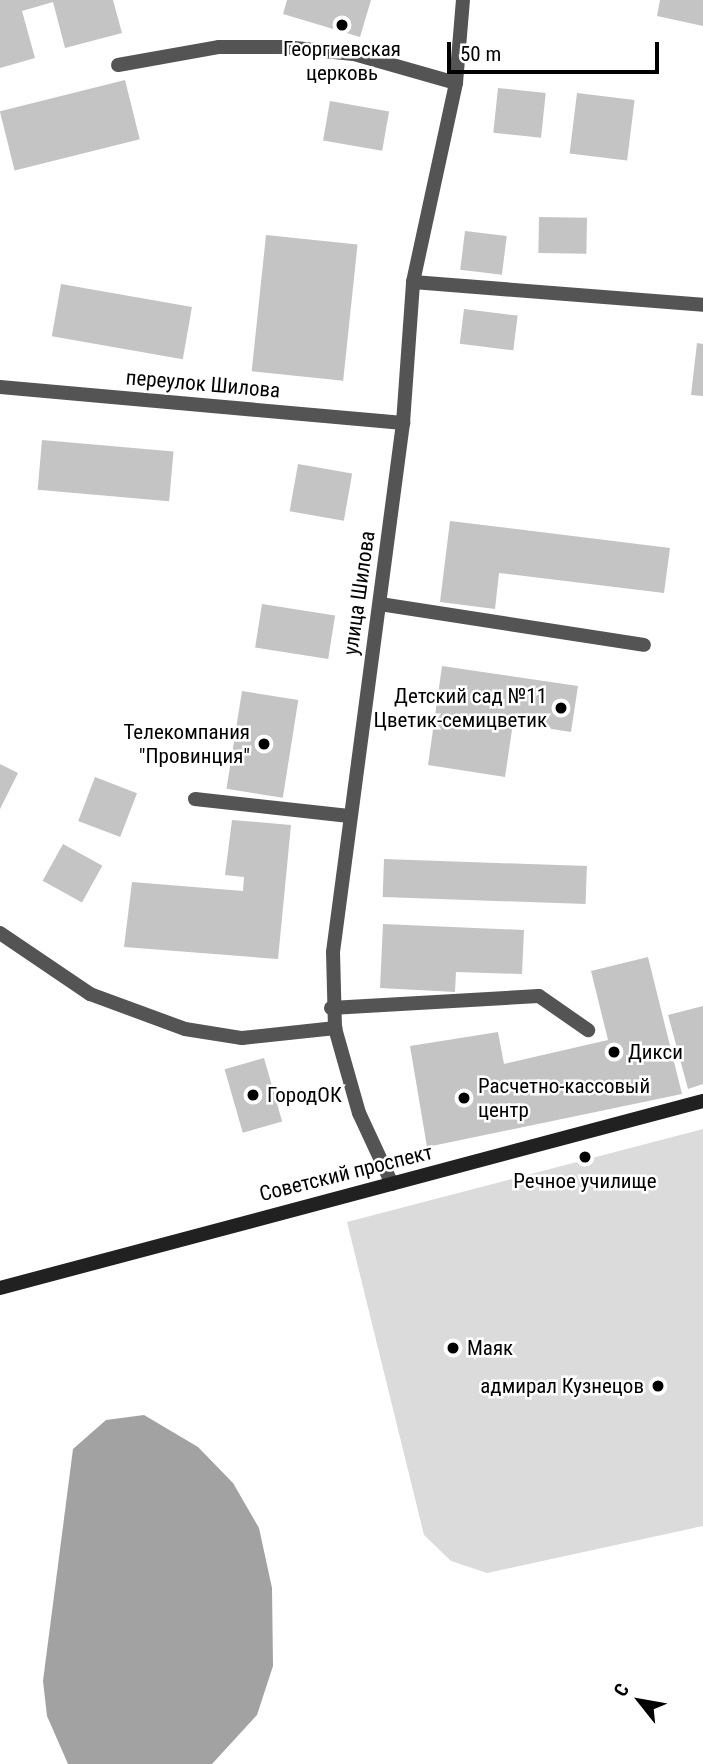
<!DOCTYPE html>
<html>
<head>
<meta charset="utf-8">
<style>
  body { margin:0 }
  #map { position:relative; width:703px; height:1764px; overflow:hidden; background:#fff; font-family:"Roboto Condensed",sans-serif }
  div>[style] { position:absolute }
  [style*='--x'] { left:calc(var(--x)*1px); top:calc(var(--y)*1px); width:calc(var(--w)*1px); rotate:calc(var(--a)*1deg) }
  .green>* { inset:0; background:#dbdbdb }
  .water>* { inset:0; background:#a2a2a2 }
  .building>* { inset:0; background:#c4c4c4; transform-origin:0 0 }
  .service>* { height:14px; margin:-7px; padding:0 7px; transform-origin:7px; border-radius:7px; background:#545454 }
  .minor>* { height:14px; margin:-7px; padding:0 7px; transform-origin:7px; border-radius:7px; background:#545454 }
  .secondary>* { height:14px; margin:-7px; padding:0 7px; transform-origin:7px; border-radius:7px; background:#212121 }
  .dots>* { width:19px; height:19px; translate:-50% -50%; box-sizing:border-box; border:4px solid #fff; border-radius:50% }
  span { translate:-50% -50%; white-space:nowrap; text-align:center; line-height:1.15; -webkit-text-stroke:5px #fff; paint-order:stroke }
  .poi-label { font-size:21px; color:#000 }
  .right { translate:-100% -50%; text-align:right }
  .left { translate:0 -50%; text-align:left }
  .street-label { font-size:21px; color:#000 }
  .north { position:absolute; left:605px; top:1666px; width:70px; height:70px; -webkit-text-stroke:5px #fff; paint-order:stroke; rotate:301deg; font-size:19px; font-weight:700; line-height:28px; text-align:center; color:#000 }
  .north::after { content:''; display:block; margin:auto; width:24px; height:32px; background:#000; clip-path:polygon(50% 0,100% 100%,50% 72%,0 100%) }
  .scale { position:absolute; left:447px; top:42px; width:212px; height:32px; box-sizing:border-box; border:4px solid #000; border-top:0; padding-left:9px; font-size:21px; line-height:24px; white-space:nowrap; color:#000; -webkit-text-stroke:5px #fff; paint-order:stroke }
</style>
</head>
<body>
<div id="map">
  <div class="green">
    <div style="clip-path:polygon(703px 1129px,703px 1526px,487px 1573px,451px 1561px,424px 1535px,347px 1222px)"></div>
  </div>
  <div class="water">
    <div style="clip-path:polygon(144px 1415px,198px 1447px,233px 1483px,259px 1528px,272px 1588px,273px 1666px,257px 1715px,212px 1764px,68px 1764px,47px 1716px,43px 1681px,73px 1449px,106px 1420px)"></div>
  </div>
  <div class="building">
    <div style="clip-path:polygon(0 0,113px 0,122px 33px,65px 48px,53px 2px,22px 11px,35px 58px,0 68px)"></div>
    <div style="clip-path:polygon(287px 0,371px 0,360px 37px,283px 14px)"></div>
    <div style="clip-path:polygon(660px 0,703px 0,703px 26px,657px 16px)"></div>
    <div style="left:125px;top:80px;width:61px;height:129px;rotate:76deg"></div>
    <div style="left:498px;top:88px;width:48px;height:45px;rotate:6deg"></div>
    <div style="left:577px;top:93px;width:58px;height:61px;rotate:7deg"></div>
    <div style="left:330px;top:101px;width:60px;height:40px;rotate:10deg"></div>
    <div style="left:539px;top:217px;width:48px;height:36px;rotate:1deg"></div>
    <div style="left:465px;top:231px;width:42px;height:39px;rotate:7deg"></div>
    <div style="left:266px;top:235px;width:92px;height:137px;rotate:6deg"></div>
    <div style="left:61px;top:284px;width:133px;height:53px;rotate:10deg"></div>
    <div style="left:464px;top:309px;width:54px;height:35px;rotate:7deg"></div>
    <div style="clip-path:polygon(697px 343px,703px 344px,703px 396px,691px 395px)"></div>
    <div style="left:42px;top:440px;width:132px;height:50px;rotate:5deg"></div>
    <div style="left:298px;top:464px;width:55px;height:48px;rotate:10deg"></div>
    <div style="clip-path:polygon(450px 521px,670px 548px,664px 593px,499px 573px,495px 609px,440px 602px)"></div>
    <div style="left:262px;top:604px;width:74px;height:44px;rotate:9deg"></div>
    <div style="clip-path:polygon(442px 666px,578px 686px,571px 732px,513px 723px,505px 777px,428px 765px)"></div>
    <div style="left:242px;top:691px;width:57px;height:99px;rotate:9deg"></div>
    <div style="clip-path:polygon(0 764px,18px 773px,0 809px)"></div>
    <div style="left:95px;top:777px;width:45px;height:47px;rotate:21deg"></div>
    <div style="clip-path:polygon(232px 820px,291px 825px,278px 959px,124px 947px,132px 882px,243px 891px,244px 877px,225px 875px)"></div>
    <div style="left:63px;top:844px;width:45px;height:42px;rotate:29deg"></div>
    <div style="left:384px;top:859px;width:203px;height:38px;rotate:2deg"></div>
    <div style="clip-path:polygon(383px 924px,524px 930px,522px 974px,456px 972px,455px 992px,380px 988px)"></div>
    <div style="clip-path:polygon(648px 957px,682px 1094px,427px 1147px,410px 1046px,498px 1032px,504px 1064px,608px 1040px,591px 971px)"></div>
    <div style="clip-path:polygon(703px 1006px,703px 1084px,688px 1089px,668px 1015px)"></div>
    <div style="left:264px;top:1058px;width:66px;height:41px;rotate:74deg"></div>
  </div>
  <div class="service">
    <div style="--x:118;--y:65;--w:103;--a:-10.1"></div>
    <div style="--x:219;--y:47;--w:66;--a:0"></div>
    <div style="--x:285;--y:47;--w:69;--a:5.8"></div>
    <div style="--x:354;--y:54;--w:106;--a:15.9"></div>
    <div style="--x:413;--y:282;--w:291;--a:4.5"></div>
    <div style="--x:380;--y:604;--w:267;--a:8.8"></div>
    <div style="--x:195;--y:799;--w:155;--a:6.3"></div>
    <div style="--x:331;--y:1008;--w:208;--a:-3.3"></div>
    <div style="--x:539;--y:996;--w:60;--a:34.8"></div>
  </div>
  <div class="minor">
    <div style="--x:0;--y:387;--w:405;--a:5.1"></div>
    <div style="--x:0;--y:933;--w:109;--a:34.1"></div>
    <div style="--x:90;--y:994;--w:101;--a:20.2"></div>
    <div style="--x:185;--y:1029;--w:58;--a:9"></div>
    <div style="--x:242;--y:1038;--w:94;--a:-6.1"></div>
    <div style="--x:392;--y:1184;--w:78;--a:-114.9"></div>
    <div style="--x:359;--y:1113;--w:88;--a:-105.8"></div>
    <div style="--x:335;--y:1028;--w:76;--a:-91.5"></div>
    <div style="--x:333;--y:952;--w:534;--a:-82.46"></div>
    <div style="--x:403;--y:423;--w:141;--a:-85.9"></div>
    <div style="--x:413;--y:282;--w:204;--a:-77.8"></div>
    <div style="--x:456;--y:83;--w:83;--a:-85.2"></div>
  </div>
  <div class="secondary">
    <div style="--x:0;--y:1288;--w:727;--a:-14.9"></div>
  </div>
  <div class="dots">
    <div style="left:342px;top:25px;background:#000"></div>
    <div style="left:561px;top:708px;background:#000"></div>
    <div style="left:264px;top:744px;background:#000"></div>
    <div style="left:614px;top:1052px;background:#000"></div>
    <div style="left:253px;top:1095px;background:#000"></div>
    <div style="left:464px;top:1098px;background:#000"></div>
    <div style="left:585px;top:1157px;background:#000"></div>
    <div style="left:453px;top:1348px;background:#000"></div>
    <div style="left:658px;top:1386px;background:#000"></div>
  </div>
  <div class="poi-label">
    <span style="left:342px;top:61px">Георгиевская<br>церковь</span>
    <span class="right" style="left:547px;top:708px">Детский сад №11<br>Цветик-семицветик</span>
    <span class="right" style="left:250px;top:744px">Телекомпания<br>"Провинция"</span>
    <span class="left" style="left:628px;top:1052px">Дикси</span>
    <span class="left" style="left:478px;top:1098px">Расчетно-кассовый<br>центр</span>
    <span class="left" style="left:267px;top:1095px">ГородОК</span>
    <span style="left:585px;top:1181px">Речное училище</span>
    <span class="left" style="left:467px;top:1348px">Маяк</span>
    <span class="right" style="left:644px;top:1386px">адмирал Кузнецов</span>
  </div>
  <div class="street-label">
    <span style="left:203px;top:384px;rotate:5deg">переулок Шилова</span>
    <span style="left:359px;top:593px;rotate:-82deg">улица Шилова</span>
    <span style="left:346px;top:1173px;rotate:-14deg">Советский проспект</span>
  </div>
  <div class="north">С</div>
  <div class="scale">50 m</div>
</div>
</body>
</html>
